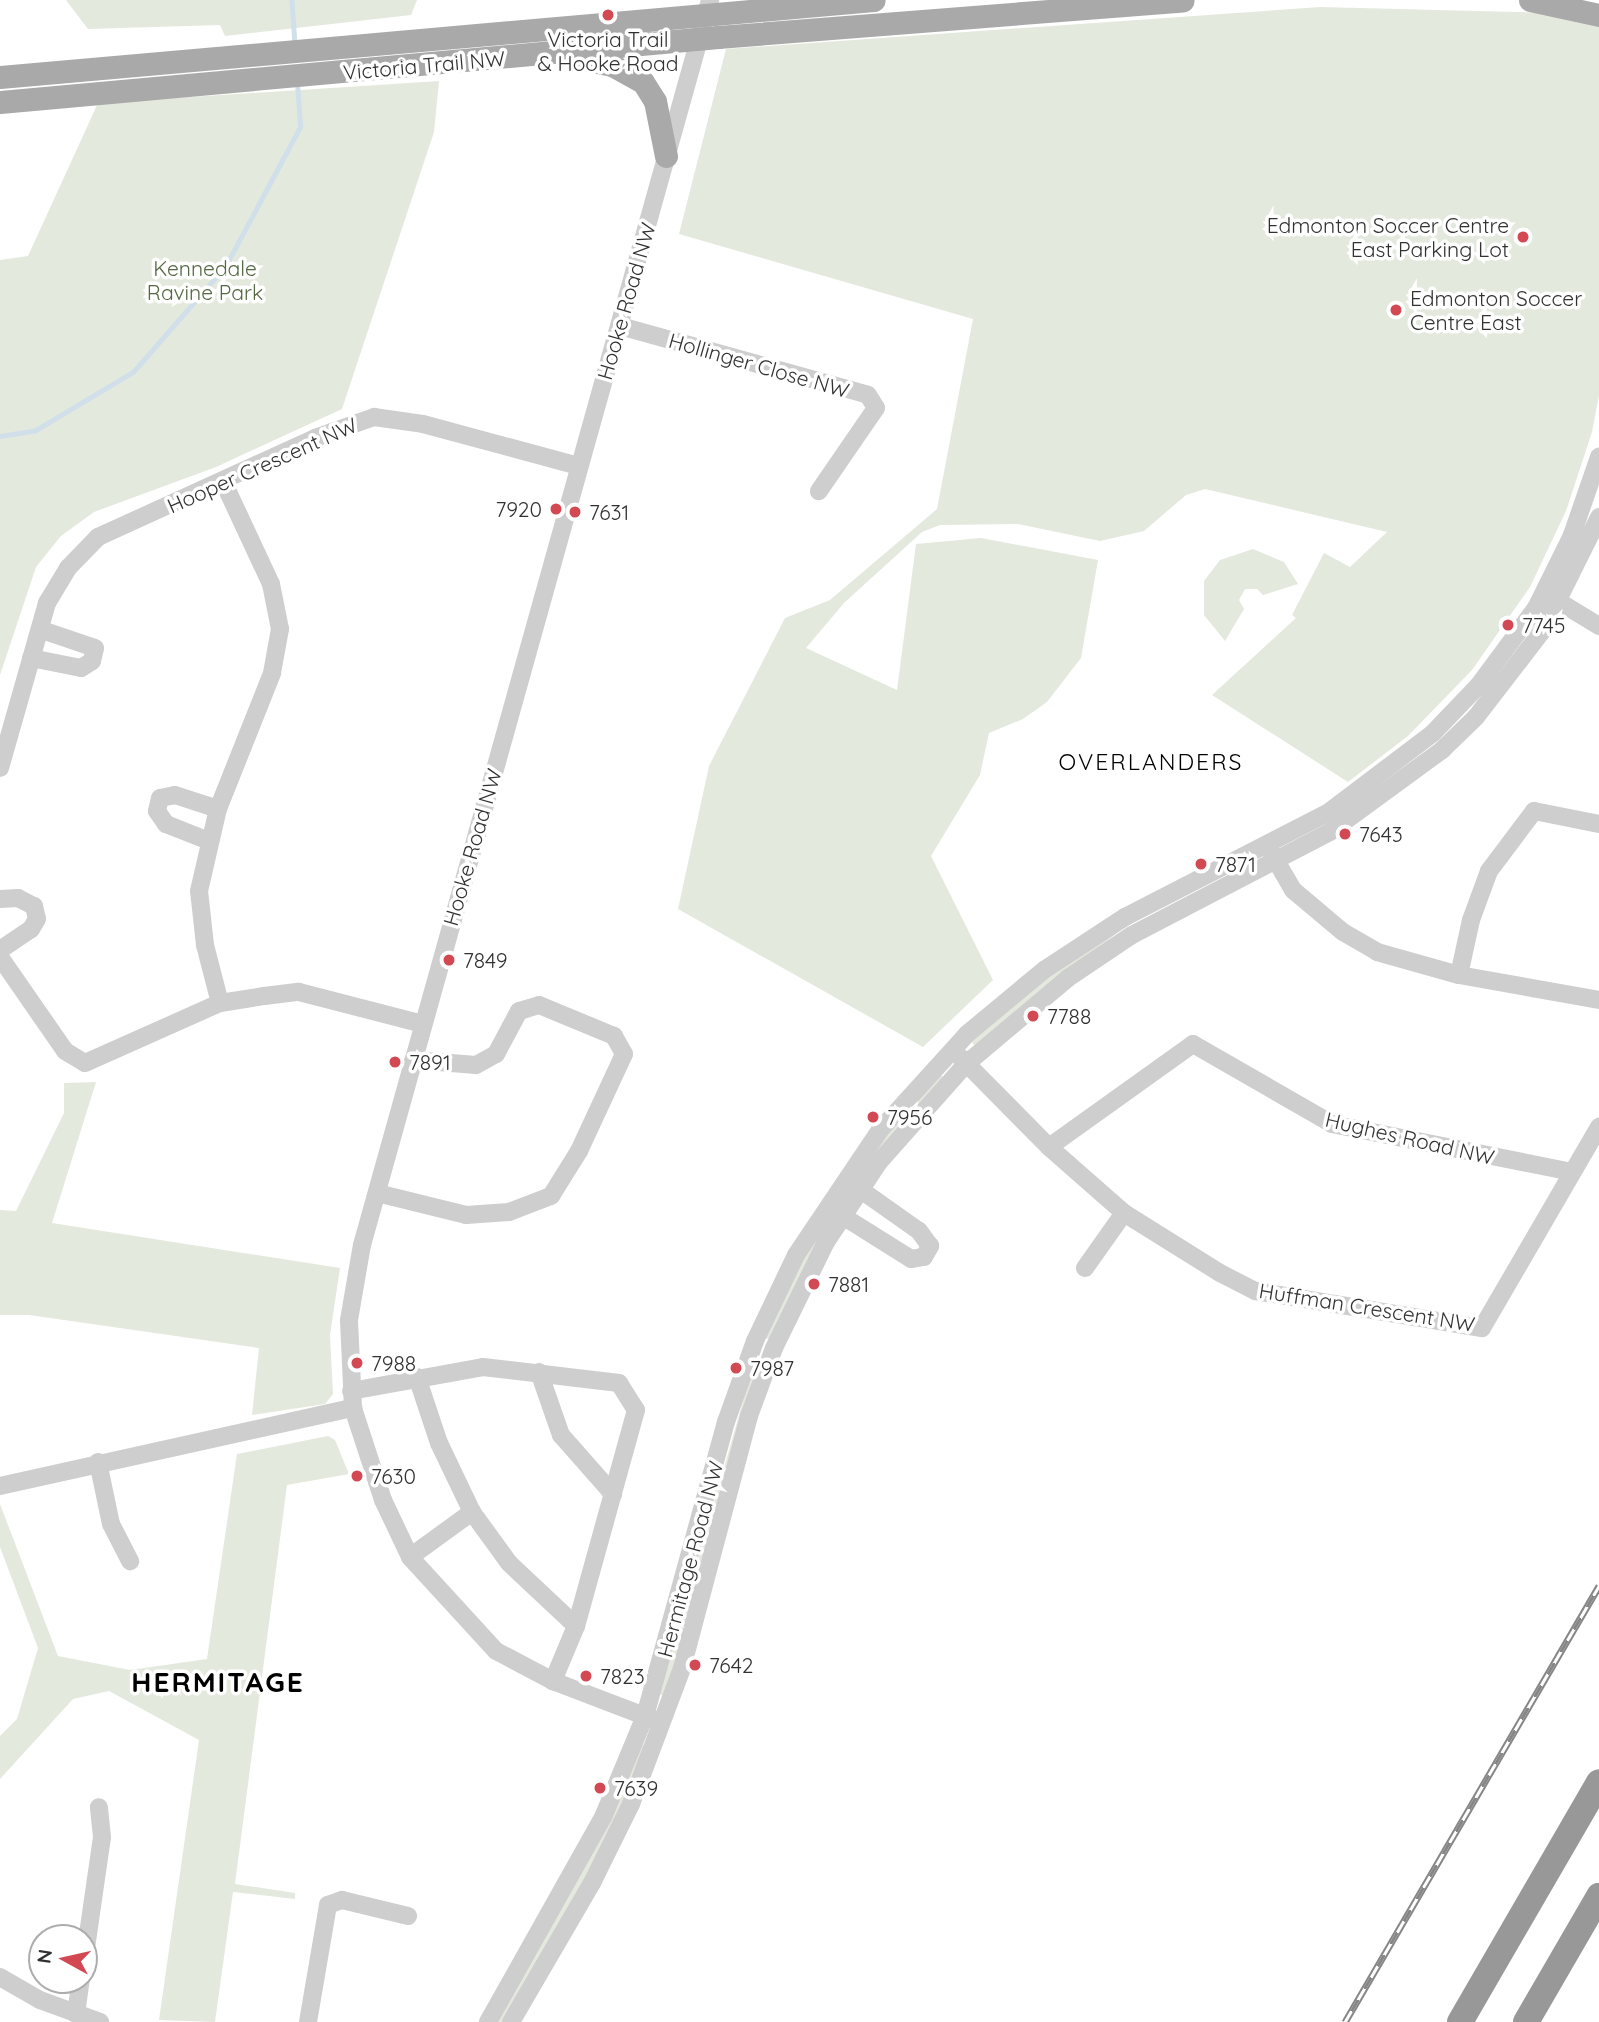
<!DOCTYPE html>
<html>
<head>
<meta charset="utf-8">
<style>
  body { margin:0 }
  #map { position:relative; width:1599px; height:2022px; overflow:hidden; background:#fff; font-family:Quicksand,sans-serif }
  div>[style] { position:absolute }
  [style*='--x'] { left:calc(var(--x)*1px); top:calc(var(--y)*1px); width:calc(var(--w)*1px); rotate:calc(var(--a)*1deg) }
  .green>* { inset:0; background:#e4e9de }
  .stream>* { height:4.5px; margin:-2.25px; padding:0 2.25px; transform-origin:2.25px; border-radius:2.25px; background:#d0dfe9 }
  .minor>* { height:18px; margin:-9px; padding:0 9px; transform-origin:9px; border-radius:9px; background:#cecece }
  .major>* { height:23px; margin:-11.5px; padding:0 11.5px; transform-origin:11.5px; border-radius:11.5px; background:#a9a9a9 }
  .highway>* { height:26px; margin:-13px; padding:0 13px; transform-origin:13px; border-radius:13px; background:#989898 }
  .rail>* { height:7px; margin-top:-3.5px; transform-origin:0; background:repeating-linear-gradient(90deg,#fff 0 13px,#868686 0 26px); box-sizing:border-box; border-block:2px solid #868686 }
  .dots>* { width:19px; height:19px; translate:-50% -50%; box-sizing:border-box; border:4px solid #fff; border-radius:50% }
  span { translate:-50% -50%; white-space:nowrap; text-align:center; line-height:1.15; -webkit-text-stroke:7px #fff; paint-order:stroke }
  .poi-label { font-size:21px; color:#313131 }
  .right { translate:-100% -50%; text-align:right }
  .left { translate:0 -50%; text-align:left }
  .street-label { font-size:21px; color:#313131 }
  .park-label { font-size:21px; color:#546843 }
  .neighbourhood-label { font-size:23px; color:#000; letter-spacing:2px }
  .district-label { font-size:28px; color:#000; font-weight:700; letter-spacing:2px }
  .north { position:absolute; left:28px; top:1924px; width:70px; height:70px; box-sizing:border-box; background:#fff; border:2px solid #adadad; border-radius:50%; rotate:278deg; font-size:19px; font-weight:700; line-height:28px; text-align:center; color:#313131 }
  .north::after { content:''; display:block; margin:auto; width:24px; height:32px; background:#d24953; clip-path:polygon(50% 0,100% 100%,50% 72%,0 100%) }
</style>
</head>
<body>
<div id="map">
  <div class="green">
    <div style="clip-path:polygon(66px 0,417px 0,411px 15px,225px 36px,220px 25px,88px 29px)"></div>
    <div style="clip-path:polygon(1320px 7px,1550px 13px,1599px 24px,1599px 395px,1592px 432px,1566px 511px,1530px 587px,1472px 670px,1408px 736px,1348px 782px,1212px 695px,1296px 618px,1292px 615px,1324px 553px,1350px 567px,1387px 532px,1205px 489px,1186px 495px,1144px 531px,1100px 541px,1018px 524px,940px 525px,922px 532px,844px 603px,806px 648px,897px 690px,916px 544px,981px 538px,1098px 560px,1081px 658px,1047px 702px,1023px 719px,989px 733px,980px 775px,931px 856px,993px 980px,923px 1047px,678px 909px,709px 766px,785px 618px,830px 600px,937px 509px,973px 319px,679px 234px,726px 49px)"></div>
    <div style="clip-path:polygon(439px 81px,434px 132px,342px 409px,216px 467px,94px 512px,61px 536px,36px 567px,0 675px,0 260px,28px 256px,98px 103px)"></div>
    <div style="clip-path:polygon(1253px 549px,1284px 562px,1298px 584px,1263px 595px,1257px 589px,1245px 589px,1239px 600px,1244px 609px,1225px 641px,1204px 615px,1204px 581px,1220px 560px)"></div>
    <div style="clip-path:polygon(1117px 933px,975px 1046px,972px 1043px,977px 1033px,1034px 985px)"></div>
    <div style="clip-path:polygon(939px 1075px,943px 1077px,863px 1174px,864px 1159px)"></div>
    <div style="clip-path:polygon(96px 1082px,52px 1223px,340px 1268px,330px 1335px,333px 1394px,325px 1404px,252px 1415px,259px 1348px,29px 1315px,0 1315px,0 1210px,16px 1211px,64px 1113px,64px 1083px)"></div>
    <div style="clip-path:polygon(823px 1229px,827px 1230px,771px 1340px,763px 1337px,806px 1249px)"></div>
    <div style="clip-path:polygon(750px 1377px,755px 1379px,686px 1635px,664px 1696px,659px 1694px)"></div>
    <div style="clip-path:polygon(328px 1436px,335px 1440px,349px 1474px,287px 1485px,235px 1884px,295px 1893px,295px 1899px,233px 1892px,215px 2022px,159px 2020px,199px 1740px,109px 1691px,73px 1699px,0 1779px,0 1736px,17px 1719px,38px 1648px,0 1547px,0 1504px,58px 1656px,130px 1670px,207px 1659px,237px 1454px)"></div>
    <div style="clip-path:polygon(642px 1741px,646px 1752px,602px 1849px,503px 2022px,494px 2022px)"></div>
  </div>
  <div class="stream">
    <div style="--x:292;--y:0;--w:45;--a:86.2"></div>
    <div style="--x:0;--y:436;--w:36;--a:-9"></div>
    <div style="--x:36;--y:430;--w:113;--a:-30.9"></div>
    <div style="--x:133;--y:372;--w:140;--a:-48.8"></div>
    <div style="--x:225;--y:267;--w:159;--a:-61.8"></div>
    <div style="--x:300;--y:127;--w:45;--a:-93.8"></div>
  </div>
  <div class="minor">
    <div style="--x:620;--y:326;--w:257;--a:15.5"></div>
    <div style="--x:868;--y:395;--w:15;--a:58"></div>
    <div style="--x:876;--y:408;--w:101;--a:124.5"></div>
    <div style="--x:1548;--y:595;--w:60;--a:31.3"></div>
    <div style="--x:31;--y:658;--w:51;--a:11.3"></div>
    <div style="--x:81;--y:668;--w:13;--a:-32"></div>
    <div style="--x:92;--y:661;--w:13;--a:-77"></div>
    <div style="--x:95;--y:648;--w:56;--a:-161.2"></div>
    <div style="--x:0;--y:768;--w:172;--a:-74.1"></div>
    <div style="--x:47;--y:603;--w:41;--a:-59"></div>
    <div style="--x:68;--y:568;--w:43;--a:-45.9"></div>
    <div style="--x:98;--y:537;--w:239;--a:-24.5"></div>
    <div style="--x:315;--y:438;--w:63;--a:-19.6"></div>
    <div style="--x:374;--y:417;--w:49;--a:8.1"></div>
    <div style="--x:423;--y:424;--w:162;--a:15.1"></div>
    <div style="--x:209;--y:841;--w:46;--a:-158.4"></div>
    <div style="--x:166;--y:824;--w:16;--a:-125"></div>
    <div style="--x:157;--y:811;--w:13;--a:-77"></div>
    <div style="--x:160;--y:798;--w:15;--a:-11"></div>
    <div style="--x:175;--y:795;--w:45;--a:18"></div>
    <div style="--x:1271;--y:852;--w:44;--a:59.9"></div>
    <div style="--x:1293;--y:890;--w:65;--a:40"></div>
    <div style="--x:1343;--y:932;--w:39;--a:30"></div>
    <div style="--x:1377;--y:952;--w:85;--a:15.7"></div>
    <div style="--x:1459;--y:975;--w:142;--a:10.1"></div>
    <div style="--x:0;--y:899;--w:18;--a:-3"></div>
    <div style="--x:18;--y:898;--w:18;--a:27"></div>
    <div style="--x:34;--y:906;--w:13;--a:77"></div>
    <div style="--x:37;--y:919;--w:12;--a:121"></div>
    <div style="--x:31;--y:929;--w:37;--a:146"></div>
    <div style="--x:0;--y:957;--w:114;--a:55.3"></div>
    <div style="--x:65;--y:1051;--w:23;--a:31"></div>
    <div style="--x:85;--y:1063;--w:148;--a:-24"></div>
    <div style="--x:220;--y:1003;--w:45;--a:-9"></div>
    <div style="--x:264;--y:996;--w:35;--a:-7"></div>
    <div style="--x:299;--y:992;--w:128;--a:14.5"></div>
    <div style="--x:1459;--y:975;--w:56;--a:-77.7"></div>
    <div style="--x:1471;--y:920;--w:52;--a:-69.8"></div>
    <div style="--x:1489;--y:871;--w:75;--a:-53.1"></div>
    <div style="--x:1534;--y:811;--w:66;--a:11.3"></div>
    <div style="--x:220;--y:1003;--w:60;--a:-104.5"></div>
    <div style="--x:205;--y:945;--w:54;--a:-96.3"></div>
    <div style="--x:199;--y:891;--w:84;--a:-77"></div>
    <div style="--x:218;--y:809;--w:146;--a:-68.3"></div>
    <div style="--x:272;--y:673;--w:45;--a:-79.7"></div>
    <div style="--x:280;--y:629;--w:46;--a:-101.3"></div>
    <div style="--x:271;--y:584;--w:114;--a:-115"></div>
    <div style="--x:960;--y:1057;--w:127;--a:45.3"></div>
    <div style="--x:1049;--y:1147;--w:100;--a:41.3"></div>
    <div style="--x:1124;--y:1213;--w:113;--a:32"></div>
    <div style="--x:1220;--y:1273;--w:39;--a:27"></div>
    <div style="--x:1255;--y:1291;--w:230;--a:9.3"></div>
    <div style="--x:1482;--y:1328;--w:233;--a:-59.8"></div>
    <div style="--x:1049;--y:1147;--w:177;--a:-35.6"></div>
    <div style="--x:1193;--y:1044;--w:160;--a:29.9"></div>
    <div style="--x:1332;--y:1124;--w:245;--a:11.3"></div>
    <div style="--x:377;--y:1193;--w:92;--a:13.9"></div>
    <div style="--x:466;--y:1215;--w:43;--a:-4"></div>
    <div style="--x:509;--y:1212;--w:45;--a:-20.9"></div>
    <div style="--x:551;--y:1196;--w:53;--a:-58.1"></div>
    <div style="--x:579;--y:1151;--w:107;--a:-65.1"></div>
    <div style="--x:624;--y:1054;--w:21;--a:-119"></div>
    <div style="--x:614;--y:1036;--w:81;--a:-157.5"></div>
    <div style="--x:539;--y:1005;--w:21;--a:163"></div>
    <div style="--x:519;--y:1011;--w:49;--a:118.1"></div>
    <div style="--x:496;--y:1054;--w:23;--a:151"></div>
    <div style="--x:476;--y:1065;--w:63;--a:-175.5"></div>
    <div style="--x:833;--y:1210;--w:92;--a:32.1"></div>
    <div style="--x:911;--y:1259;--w:13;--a:-9"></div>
    <div style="--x:924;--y:1257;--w:13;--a:-61"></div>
    <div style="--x:930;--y:1246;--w:19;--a:-126"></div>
    <div style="--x:919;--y:1231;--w:83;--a:-144.8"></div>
    <div style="--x:1085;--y:1268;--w:67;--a:-54.7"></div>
    <div style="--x:539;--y:1372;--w:67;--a:70.8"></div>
    <div style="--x:561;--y:1435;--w:79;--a:48.6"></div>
    <div style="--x:417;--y:1377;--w:70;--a:71.6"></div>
    <div style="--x:439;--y:1443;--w:76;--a:64.4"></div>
    <div style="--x:472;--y:1512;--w:63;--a:54"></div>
    <div style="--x:509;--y:1563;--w:92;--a:43.2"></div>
    <div style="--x:351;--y:1391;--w:134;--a:-10.3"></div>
    <div style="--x:483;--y:1367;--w:137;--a:6.7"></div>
    <div style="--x:619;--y:1383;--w:32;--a:58"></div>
    <div style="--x:636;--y:1410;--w:224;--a:105.5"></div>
    <div style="--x:576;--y:1626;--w:60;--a:112.7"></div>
    <div style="--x:98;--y:1462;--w:63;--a:78.2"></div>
    <div style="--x:111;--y:1524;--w:42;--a:62.8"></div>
    <div style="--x:0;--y:1486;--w:362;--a:-12.5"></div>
    <div style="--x:410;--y:1557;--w:77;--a:-36"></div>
    <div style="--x:655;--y:1720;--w:109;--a:-159.1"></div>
    <div style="--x:553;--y:1681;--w:64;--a:-152.2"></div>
    <div style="--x:496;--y:1651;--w:127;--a:-132.5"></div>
    <div style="--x:410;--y:1557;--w:63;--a:-115.3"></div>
    <div style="--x:383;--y:1500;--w:97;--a:-108.1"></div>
    <div style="--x:353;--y:1408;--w:88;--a:-92.6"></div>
    <div style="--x:349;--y:1320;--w:76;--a:-80.2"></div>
    <div style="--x:362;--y:1245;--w:1293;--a:-74.38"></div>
    <div style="--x:84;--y:1962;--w:126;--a:-81.8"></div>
    <div style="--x:102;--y:1837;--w:30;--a:-96"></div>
    <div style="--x:0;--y:1977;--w:46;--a:29.9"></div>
    <div style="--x:40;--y:2000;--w:64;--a:20.1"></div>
    <div style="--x:76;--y:2014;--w:34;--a:-82"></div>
    <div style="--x:308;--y:2022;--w:119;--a:-80.3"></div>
    <div style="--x:328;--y:1905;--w:15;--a:-20"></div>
    <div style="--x:342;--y:1900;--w:68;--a:13.6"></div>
    <div style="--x:488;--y:2022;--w:237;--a:-60.7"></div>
    <div style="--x:604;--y:1815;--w:107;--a:-67.5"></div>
    <div style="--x:645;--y:1716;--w:305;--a:-74.6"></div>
    <div style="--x:726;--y:1422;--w:86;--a:-70.3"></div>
    <div style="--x:755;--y:1341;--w:95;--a:-64.5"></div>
    <div style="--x:796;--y:1255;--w:151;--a:-56.1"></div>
    <div style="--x:880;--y:1130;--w:130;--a:-47.8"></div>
    <div style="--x:967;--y:1034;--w:100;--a:-39.7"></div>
    <div style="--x:1044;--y:970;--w:97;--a:-33.2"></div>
    <div style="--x:1125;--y:917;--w:229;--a:-27.2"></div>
    <div style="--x:1329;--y:812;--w:131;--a:-37.2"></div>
    <div style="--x:1433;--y:733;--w:65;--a:-46.2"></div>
    <div style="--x:1478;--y:686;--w:97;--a:-53.4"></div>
    <div style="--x:1536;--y:608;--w:81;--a:-63.7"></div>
    <div style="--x:1572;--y:535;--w:83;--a:-70.9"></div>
    <div style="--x:511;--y:2022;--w:161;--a:-59.8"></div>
    <div style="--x:592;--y:1883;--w:88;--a:-63.7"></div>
    <div style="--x:631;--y:1804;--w:145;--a:-69.4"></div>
    <div style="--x:682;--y:1668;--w:261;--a:-75.1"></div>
    <div style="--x:749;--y:1416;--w:72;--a:-69.8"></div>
    <div style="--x:774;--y:1348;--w:118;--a:-63.9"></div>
    <div style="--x:826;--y:1242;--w:96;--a:-56.5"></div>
    <div style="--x:879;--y:1162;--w:131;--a:-48.4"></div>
    <div style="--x:966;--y:1064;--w:133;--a:-40.1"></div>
    <div style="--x:1068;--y:978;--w:77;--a:-33.9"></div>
    <div style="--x:1132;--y:935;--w:223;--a:-27.5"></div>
    <div style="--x:1330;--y:832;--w:139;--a:-36.2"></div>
    <div style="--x:1442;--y:750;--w:47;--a:-44.1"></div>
    <div style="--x:1476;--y:717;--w:110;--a:-52.4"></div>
    <div style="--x:1543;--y:630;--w:126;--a:-63.6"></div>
  </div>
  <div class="major">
    <div style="--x:1530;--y:0;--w:71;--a:12.3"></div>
    <div style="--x:576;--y:58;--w:37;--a:11"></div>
    <div style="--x:612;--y:65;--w:35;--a:29"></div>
    <div style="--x:643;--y:82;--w:22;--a:58"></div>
    <div style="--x:655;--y:101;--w:56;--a:78.7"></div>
    <div style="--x:0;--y:77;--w:877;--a:-5.03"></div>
    <div style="--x:0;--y:102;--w:721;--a:-5.17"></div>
    <div style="--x:718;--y:37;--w:466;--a:-4.5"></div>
  </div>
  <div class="highway">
    <div style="--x:1460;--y:2022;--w:277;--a:-59.9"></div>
    <div style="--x:1526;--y:2022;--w:146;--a:-59.9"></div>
  </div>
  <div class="rail">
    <div style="--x:1345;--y:2022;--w:505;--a:-59.78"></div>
  </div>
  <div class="dots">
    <div style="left:608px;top:15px;background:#d24953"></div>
    <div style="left:1523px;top:237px;background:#d24953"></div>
    <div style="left:1396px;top:310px;background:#d24953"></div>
    <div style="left:556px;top:509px;background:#d24953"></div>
    <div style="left:575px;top:512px;background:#d24953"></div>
    <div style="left:1508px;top:625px;background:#d24953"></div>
    <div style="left:1345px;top:834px;background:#d24953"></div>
    <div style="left:1201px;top:864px;background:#d24953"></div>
    <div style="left:449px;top:960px;background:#d24953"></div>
    <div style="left:1033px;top:1016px;background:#d24953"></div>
    <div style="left:395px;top:1062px;background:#d24953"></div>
    <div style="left:873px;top:1117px;background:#d24953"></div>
    <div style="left:814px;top:1284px;background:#d24953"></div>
    <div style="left:357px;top:1363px;background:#d24953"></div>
    <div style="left:736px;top:1368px;background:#d24953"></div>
    <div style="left:357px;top:1476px;background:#d24953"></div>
    <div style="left:695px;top:1665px;background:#d24953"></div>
    <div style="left:586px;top:1676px;background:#d24953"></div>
    <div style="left:600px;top:1788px;background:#d24953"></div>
  </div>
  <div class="poi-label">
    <span style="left:608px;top:51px">Victoria Trail<br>&amp; Hooke Road</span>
    <span class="right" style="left:1509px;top:237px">Edmonton Soccer Centre<br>East Parking Lot</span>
    <span class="left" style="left:1410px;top:310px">Edmonton Soccer<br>Centre East</span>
    <span class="right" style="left:542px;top:509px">7920</span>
    <span class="left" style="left:589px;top:512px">7631</span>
    <span class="left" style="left:1522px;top:625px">7745</span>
    <span class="left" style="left:1359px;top:834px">7643</span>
    <span class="left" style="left:1215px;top:864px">7871</span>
    <span class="left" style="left:463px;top:960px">7849</span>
    <span class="left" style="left:1047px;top:1016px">7788</span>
    <span class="left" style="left:409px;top:1062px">7891</span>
    <span class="left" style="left:887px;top:1117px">7956</span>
    <span class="left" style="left:828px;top:1284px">7881</span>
    <span class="left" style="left:371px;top:1363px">7988</span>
    <span class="left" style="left:750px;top:1368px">7987</span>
    <span class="left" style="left:371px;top:1476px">7630</span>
    <span class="left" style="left:709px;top:1665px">7642</span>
    <span class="left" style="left:600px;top:1676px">7823</span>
    <span class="left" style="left:614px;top:1788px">7639</span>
  </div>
  <div class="street-label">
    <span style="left:424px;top:65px;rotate:-5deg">Victoria Trail NW</span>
    <span style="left:626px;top:301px;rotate:-74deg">Hooke Road NW</span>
    <span style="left:759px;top:365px;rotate:16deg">Hollinger Close NW</span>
    <span style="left:262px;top:465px;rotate:-24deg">Hooper Crescent NW</span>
    <span style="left:472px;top:847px;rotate:-74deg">Hooke Road NW</span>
    <span style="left:1410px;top:1138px;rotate:13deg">Hughes Road NW</span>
    <span style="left:1367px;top:1307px;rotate:9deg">Huffman Crescent NW</span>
    <span style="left:690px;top:1559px;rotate:-75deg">Hermitage Road NW</span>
  </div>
  <div class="park-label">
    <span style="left:205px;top:280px">Kennedale<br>Ravine Park</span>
  </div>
  <div class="neighbourhood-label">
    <span style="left:1151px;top:762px">OVERLANDERS</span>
  </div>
  <div class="district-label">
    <span style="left:218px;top:1682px">HERMITAGE</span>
  </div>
  <div class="north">N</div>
</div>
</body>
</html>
